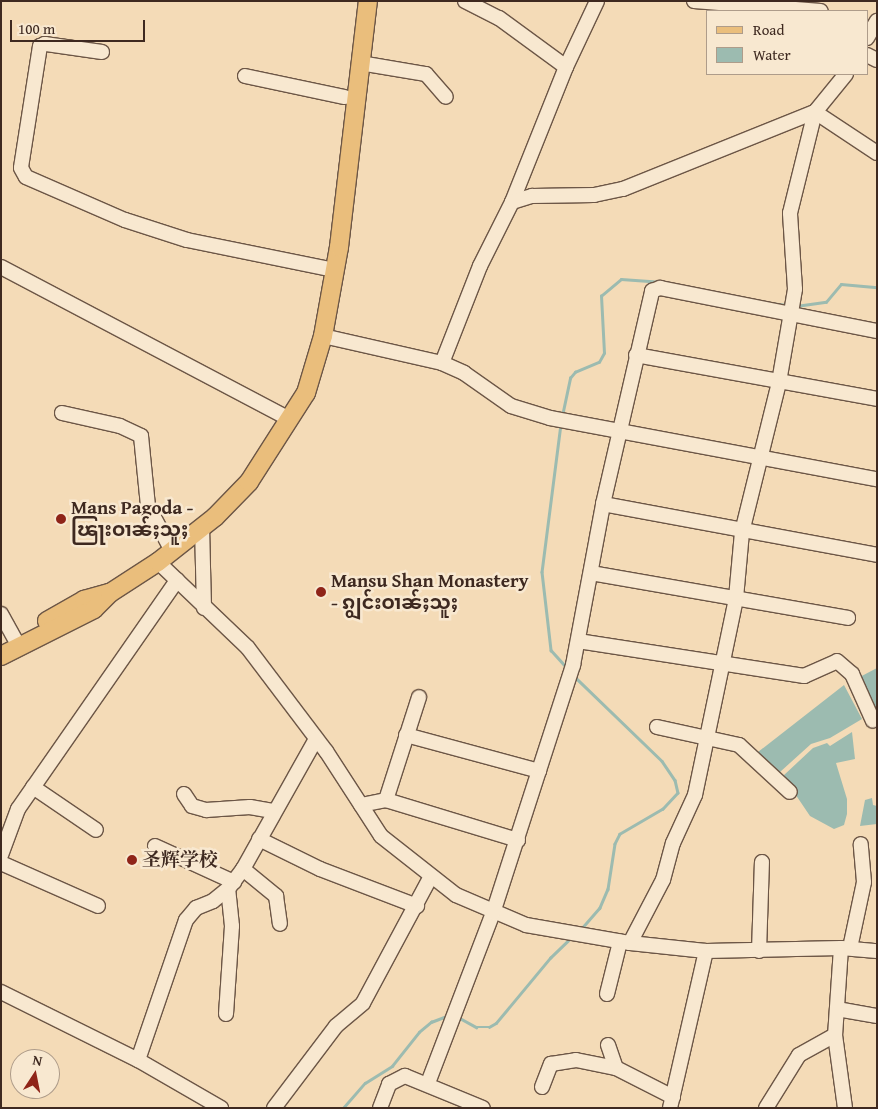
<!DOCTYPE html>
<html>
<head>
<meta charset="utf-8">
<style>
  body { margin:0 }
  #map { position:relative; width:878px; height:1109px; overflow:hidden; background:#f4dbb7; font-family:"Gentium Book Plus","Noto Serif SC","Noto Sans Myanmar",serif }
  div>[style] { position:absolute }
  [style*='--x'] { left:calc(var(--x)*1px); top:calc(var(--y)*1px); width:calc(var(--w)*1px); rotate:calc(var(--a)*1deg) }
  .water>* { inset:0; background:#9cbbb0 }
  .stream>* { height:2.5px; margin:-1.25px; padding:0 1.25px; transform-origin:1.25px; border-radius:1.25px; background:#9cbbb0 }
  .roads { filter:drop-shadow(1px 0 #6c5646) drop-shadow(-1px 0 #6c5646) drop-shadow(0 1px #6c5646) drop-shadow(0 -1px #6c5646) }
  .minor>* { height:14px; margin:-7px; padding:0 7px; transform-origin:7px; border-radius:7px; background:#f8e8d0 }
  .major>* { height:18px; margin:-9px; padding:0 9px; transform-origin:9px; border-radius:9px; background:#eabe7c }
  .dots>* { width:14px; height:14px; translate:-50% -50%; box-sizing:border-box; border:2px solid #f8e8d0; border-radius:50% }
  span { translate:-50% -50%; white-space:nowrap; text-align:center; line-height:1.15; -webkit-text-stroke:5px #f8e8d0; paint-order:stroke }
  .poi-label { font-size:19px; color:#3e2920; font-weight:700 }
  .left { translate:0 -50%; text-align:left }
  .frame { position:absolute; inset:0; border:2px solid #3e2920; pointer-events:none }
  .legend { position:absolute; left:706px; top:10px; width:162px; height:65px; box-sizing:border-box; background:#f8e8d0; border:1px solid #ae9c8a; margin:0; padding:6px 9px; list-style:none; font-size:15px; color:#3e2920 }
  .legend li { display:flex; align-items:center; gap:10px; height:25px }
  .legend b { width:25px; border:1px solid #ae9c8a }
  .north { position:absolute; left:10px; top:1049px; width:50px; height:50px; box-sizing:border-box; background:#f8e8d0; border:1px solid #ae9c8a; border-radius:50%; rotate:11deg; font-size:14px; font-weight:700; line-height:20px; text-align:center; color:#3e2920 }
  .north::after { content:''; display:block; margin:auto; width:18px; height:22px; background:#8f2418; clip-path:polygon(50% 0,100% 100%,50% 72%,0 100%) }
  .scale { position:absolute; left:10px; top:20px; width:135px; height:22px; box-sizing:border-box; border:2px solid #3e2920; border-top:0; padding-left:6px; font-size:15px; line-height:18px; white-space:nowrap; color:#3e2920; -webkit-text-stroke:4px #f8e8d0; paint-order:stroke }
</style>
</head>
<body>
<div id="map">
  <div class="water">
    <div style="clip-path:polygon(877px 668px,877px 709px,873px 710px,856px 679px)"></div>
    <div style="clip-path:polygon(844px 685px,862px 719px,830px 738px,811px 744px,780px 772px,758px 752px)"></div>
    <div style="clip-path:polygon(852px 732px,855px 759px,836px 763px,847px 799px,847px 814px,844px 825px,834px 829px,810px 816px,783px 776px,813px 748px,827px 743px,830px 746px)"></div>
    <div style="clip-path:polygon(872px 798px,873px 805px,877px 806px,877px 824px,860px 826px,865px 800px)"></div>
  </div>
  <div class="stream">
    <div style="--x:769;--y:303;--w:19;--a:6"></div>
    <div style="--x:796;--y:306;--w:30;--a:-8"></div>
    <div style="--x:826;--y:302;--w:23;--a:-50"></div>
    <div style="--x:841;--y:284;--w:36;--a:5"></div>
    <div style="--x:562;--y:416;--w:39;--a:-78"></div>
    <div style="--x:570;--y:378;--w:8;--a:-50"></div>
    <div style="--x:575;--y:372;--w:26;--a:-23"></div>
    <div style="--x:599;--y:362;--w:10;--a:-61"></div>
    <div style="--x:604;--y:353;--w:57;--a:-93"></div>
    <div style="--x:601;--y:296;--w:26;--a:-40"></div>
    <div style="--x:621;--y:279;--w:42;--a:4.1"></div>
    <div style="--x:561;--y:424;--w:149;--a:97.3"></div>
    <div style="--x:542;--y:572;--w:79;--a:83.4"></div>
    <div style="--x:551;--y:650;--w:24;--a:48"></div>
    <div style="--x:574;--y:676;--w:122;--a:44"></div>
    <div style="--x:662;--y:761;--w:23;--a:56"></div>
    <div style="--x:675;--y:780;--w:13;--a:77"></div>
    <div style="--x:678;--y:793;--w:22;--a:133"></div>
    <div style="--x:663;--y:809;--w:50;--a:149.8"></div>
    <div style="--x:620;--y:834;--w:11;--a:117"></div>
    <div style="--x:615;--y:844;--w:46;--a:98.8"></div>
    <div style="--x:608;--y:889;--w:21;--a:113"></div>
    <div style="--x:600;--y:908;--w:29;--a:131"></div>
    <div style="--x:458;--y:1017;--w:21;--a:29"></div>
    <div style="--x:476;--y:1027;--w:13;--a:0"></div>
    <div style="--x:489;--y:1027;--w:8;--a:-30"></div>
    <div style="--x:496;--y:1023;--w:85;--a:-50.3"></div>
    <div style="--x:550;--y:958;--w:29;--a:-44"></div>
    <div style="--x:343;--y:1108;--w:33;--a:-49"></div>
    <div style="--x:365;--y:1083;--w:32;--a:-32"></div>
    <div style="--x:392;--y:1066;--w:43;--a:-51.5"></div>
    <div style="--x:419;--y:1032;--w:16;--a:-40"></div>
    <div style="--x:431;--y:1022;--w:19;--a:-21"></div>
  </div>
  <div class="roads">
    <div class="minor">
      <div style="--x:465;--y:1;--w:38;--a:27"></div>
      <div style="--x:499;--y:18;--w:83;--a:36.2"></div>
      <div style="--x:694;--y:1;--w:127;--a:4.5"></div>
      <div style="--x:867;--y:38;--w:20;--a:-60"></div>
      <div style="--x:102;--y:52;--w:58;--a:-172"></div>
      <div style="--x:45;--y:44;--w:5;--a:158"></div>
      <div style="--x:40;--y:46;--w:123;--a:98.9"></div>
      <div style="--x:21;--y:168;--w:10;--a:61"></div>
      <div style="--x:26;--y:177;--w:108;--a:23.5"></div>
      <div style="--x:125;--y:220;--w:65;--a:17.9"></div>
      <div style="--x:187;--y:240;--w:141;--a:11.5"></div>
      <div style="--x:867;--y:55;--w:11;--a:27"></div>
      <div style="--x:360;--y:63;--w:67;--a:9.5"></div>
      <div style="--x:426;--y:74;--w:30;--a:49"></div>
      <div style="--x:245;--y:76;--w:102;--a:11.9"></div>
      <div style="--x:512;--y:202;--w:145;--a:-68.2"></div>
      <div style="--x:566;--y:67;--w:73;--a:-64.8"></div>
      <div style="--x:1;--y:267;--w:326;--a:27.8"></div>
      <div style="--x:323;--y:336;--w:122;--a:12.8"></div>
      <div style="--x:442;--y:363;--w:24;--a:24"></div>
      <div style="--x:464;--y:373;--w:57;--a:35.1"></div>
      <div style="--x:511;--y:406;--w:41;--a:17.1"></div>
      <div style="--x:550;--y:418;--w:333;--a:10.6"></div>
      <div style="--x:636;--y:355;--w:245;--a:10.3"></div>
      <div style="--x:442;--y:363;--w:104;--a:-68.6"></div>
      <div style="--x:480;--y:266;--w:72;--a:-63.4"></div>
      <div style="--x:512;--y:202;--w:21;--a:-17"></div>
      <div style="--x:532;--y:196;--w:62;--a:-0.9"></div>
      <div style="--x:594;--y:195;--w:30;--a:-12"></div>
      <div style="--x:623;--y:189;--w:207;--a:-21.9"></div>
      <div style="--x:815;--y:112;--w:49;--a:-50.8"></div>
      <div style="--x:62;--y:413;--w:59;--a:12.6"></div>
      <div style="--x:120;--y:426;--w:23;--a:25"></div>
      <div style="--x:141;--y:436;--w:70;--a:84.3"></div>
      <div style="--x:148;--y:506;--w:51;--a:61.9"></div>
      <div style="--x:603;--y:504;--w:279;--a:10.5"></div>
      <div style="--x:202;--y:526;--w:82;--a:88.6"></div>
      <div style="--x:158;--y:562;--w:124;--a:43.7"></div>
      <div style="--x:248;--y:648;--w:129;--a:52.9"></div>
      <div style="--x:326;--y:751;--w:101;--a:57.1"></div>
      <div style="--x:381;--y:836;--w:95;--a:38.2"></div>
      <div style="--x:456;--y:895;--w:76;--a:23.2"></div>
      <div style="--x:526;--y:925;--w:106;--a:9.8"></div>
      <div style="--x:630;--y:943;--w:76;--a:6"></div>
      <div style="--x:706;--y:951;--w:135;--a:-1.3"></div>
      <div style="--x:841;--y:948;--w:36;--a:5"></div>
      <div style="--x:591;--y:573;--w:261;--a:9.9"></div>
      <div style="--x:1;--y:614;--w:38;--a:61"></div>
      <div style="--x:578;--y:641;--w:229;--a:8.8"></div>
      <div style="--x:804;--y:676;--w:36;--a:-24"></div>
      <div style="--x:837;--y:661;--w:20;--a:41"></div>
      <div style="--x:852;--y:674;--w:51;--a:65.9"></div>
      <div style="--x:657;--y:727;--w:84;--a:12.4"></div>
      <div style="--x:739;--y:745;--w:69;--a:42.7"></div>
      <div style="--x:406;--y:735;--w:138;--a:15.1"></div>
      <div style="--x:33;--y:787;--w:76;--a:34.3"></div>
      <div style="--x:184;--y:794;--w:14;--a:56"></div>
      <div style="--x:192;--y:806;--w:15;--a:16"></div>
      <div style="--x:206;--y:810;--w:44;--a:-3.9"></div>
      <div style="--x:250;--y:807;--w:23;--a:10"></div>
      <div style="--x:386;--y:800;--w:138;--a:16.9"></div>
      <div style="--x:361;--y:805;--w:25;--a:-11"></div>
      <div style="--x:386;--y:800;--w:108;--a:-72.2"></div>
      <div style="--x:259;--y:839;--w:68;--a:26.2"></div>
      <div style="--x:320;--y:869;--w:104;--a:20.9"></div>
      <div style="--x:155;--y:846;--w:87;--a:24.5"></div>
      <div style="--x:1;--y:855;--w:49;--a:-69.7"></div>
      <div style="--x:18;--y:809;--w:279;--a:-55.2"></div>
      <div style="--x:1;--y:863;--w:106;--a:23.9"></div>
      <div style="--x:243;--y:869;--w:43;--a:39.3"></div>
      <div style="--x:276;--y:896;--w:28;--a:82"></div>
      <div style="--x:630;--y:943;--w:71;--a:-62.4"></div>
      <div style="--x:663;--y:880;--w:38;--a:-75"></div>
      <div style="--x:673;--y:843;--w:53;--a:-65.4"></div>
      <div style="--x:695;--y:795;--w:201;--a:-78.2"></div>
      <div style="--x:736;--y:598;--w:66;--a:-84.8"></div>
      <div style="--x:742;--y:532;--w:154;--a:-76.1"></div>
      <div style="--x:779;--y:382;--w:94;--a:-80.2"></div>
      <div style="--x:795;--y:289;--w:76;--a:-93.8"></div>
      <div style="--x:790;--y:213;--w:104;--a:-76.1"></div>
      <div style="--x:815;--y:112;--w:74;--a:33.5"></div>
      <div style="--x:841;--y:948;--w:87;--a:93.9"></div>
      <div style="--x:835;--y:1035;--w:74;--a:82.2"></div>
      <div style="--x:850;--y:948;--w:67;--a:-78"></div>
      <div style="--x:864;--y:882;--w:38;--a:-95"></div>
      <div style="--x:759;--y:951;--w:89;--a:-88.1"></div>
      <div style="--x:1;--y:992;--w:153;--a:26.4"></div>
      <div style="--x:138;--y:1060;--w:96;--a:30"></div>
      <div style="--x:607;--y:994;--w:54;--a:-76"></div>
      <div style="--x:837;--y:1009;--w:41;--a:9.9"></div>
      <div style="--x:226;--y:1014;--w:88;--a:-86.1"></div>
      <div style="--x:232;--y:926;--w:37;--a:-96"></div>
      <div style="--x:608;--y:1045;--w:24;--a:71"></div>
      <div style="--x:138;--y:1060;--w:148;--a:-71.1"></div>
      <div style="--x:186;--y:920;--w:16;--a:-50"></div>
      <div style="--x:196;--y:908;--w:18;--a:-22"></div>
      <div style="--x:213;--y:901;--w:19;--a:-39"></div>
      <div style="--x:228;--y:889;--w:25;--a:-53"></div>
      <div style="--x:243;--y:869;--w:149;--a:-60.7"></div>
      <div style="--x:428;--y:1083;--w:182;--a:-69.1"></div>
      <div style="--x:493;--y:913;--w:261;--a:-72.1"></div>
      <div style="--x:573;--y:665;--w:164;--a:-79.4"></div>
      <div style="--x:603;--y:504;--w:219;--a:-77"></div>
      <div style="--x:652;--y:291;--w:9;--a:-21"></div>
      <div style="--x:660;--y:288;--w:221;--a:11.2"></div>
      <div style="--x:542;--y:1087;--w:25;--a:-69"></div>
      <div style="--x:551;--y:1064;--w:25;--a:-9"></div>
      <div style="--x:576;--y:1060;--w:41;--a:11.3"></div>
      <div style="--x:616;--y:1068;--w:64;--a:27"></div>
      <div style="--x:274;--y:1108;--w:103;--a:-52.9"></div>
      <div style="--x:336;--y:1026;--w:35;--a:-40"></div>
      <div style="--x:363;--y:1003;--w:144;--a:-61.8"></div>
      <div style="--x:380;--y:1108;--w:26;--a:-69"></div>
      <div style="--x:389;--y:1084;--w:18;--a:-27"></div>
      <div style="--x:405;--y:1076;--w:84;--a:22.3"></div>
      <div style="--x:670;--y:1108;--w:161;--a:-77.1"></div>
      <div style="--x:766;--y:1108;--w:62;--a:-58.1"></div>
      <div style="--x:799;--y:1055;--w:41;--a:-29.1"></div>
    </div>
    <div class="major">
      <div style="--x:47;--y:621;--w:43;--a:-29.6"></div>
      <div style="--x:84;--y:600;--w:26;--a:-16"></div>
      <div style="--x:1;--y:656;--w:104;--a:-26.8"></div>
      <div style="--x:94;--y:609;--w:23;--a:-45"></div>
      <div style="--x:110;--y:593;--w:57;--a:-32.9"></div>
      <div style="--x:158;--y:562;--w:73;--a:-38.3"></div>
      <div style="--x:215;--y:517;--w:49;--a:-45.8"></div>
      <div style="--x:249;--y:482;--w:106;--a:-57.4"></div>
      <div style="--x:306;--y:393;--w:59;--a:-73.4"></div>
      <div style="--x:323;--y:336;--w:90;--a:-79.8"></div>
      <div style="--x:339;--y:247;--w:248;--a:-83.3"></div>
    </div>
  </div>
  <div class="dots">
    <div style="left:61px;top:519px;background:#8f2418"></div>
    <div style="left:321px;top:592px;background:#8f2418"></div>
    <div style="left:132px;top:860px;background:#8f2418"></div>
  </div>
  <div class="poi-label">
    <span class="left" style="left:71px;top:519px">Mans Pagoda -<br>ၽြႃးဝၢၼ်ႈသူႈ</span>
    <span class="left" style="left:331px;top:592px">Mansu Shan Monastery<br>- ၵျွင်းဝၢၼ်ႈသူႈ</span>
    <span class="left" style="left:142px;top:860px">圣辉学校</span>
  </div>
  <div class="frame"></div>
  <ul class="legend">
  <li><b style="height:6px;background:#eabe7c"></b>Road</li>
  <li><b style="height:14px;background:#9cbbb0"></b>Water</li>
  </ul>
  <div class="north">N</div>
  <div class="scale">100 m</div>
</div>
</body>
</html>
